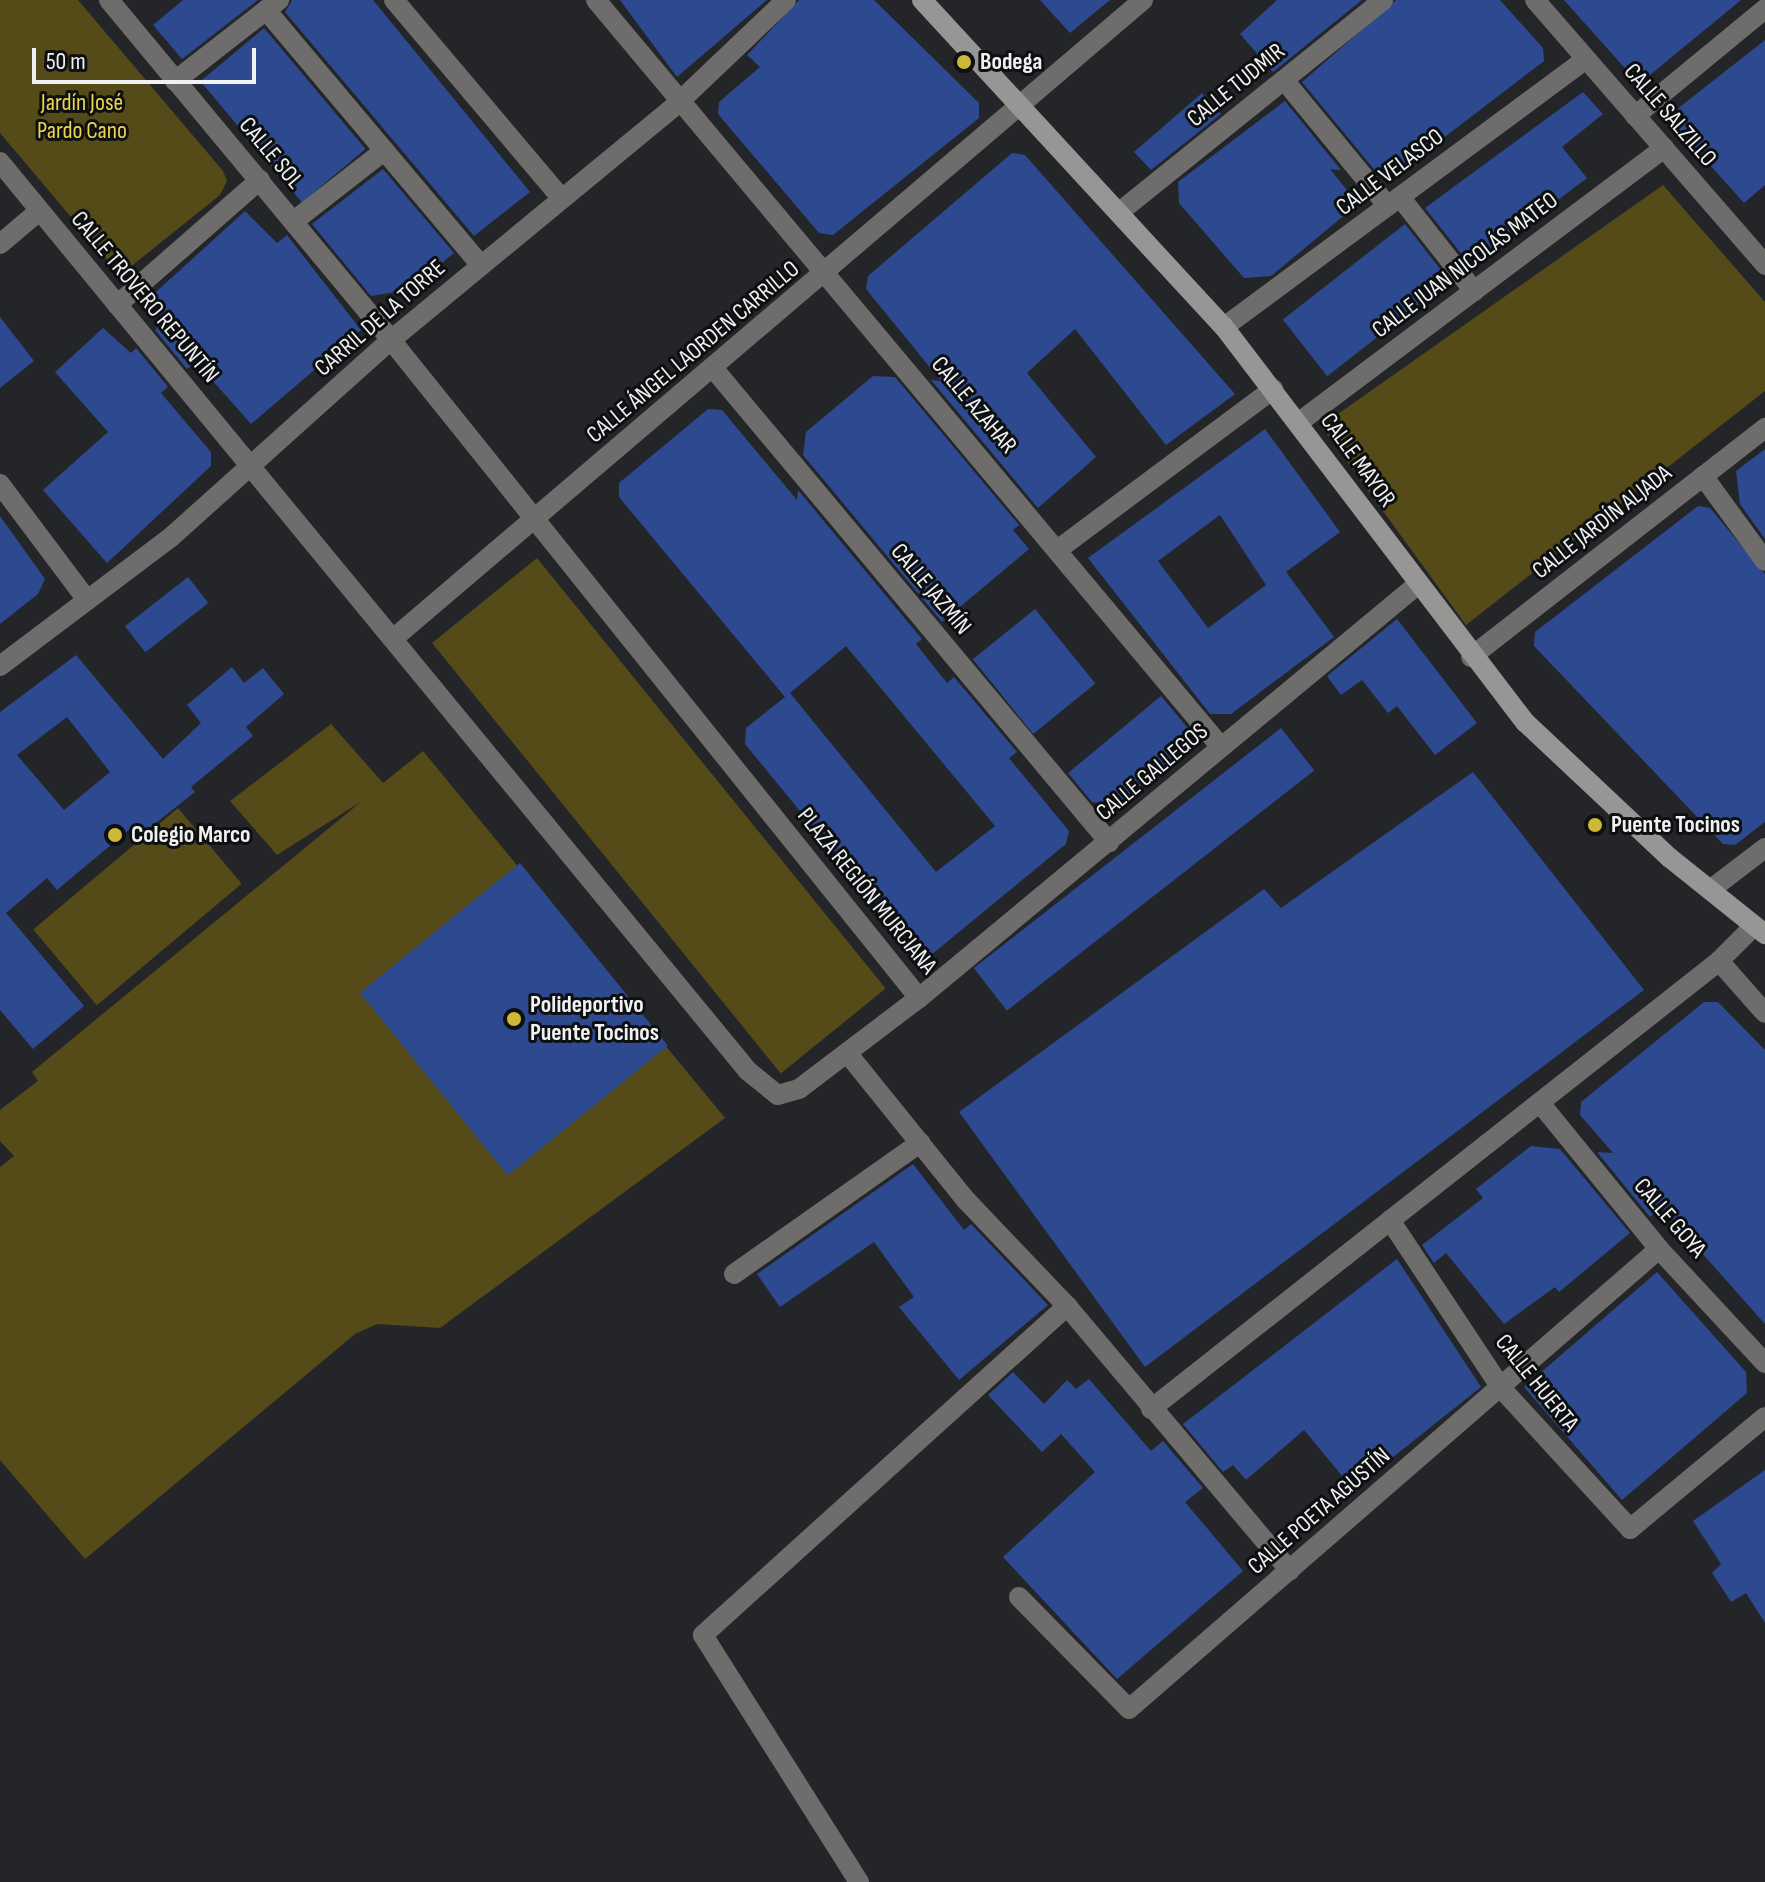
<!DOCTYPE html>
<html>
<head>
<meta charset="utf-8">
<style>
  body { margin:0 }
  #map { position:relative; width:1765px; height:1882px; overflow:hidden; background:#242528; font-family:"Sofia Sans Condensed",sans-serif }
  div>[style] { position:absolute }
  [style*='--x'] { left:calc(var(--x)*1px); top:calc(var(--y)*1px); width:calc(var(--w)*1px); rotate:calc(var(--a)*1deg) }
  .green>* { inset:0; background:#544b19; transform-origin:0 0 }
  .building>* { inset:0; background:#2d4990; transform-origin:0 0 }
  .pedestrian>* { height:20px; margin:-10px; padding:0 10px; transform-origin:10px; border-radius:10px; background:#6e6d6c }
  .minor>* { height:20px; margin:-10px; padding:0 10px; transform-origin:10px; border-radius:10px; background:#6e6d6c }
  .secondary>* { height:20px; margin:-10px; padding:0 10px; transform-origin:10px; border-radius:10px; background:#979694 }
  .dots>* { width:22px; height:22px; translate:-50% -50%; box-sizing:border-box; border:4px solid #0e0f10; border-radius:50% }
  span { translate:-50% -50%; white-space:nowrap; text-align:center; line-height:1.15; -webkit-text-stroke:6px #0e0f10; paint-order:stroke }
  .poi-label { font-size:24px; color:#f0f1f3; font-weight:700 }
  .left { translate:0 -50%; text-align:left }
  .street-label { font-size:24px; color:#f0f1f3 }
  .park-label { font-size:24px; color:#ecd54f }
  .scale { position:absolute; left:32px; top:48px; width:224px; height:36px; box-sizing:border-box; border:4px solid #f0f1f3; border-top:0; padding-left:10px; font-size:24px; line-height:28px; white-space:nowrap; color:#f0f1f3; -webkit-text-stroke:6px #0e0f10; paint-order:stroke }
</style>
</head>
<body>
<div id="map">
  <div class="green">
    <div style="clip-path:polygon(0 0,78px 0,223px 171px,227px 181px,220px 195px,124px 272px,115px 269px,0 133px)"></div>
    <div style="clip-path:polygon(1663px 185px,1765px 302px,1765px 391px,1466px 625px,1321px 426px)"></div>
    <div style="left:537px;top:558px;width:554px;height:135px;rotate:51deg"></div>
    <div style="clip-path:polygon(331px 724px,383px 783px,423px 751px,725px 1118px,440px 1328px,377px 1324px,355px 1334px,85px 1559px,0 1460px,0 1167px,14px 1156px,0 1141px,0 1110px,38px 1081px,32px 1072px,362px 801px,277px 855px,230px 801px)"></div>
    <div style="left:178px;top:808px;width:99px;height:189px;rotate:50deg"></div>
  </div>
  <div class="building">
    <div style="clip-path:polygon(183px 0,258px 0,182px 59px,153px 25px)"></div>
    <div style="clip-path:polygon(292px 0,373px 0,530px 192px,474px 236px,285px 12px)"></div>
    <div style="clip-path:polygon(620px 0,767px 0,677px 77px)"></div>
    <div style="clip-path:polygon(799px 0,874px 0,979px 103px,979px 118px,833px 235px,819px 233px,718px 114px,719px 102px,760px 67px,747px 55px)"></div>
    <div style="clip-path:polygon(1040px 0,1110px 0,1070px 33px)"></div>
    <div style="clip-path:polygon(1277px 0,1362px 0,1273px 72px,1240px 34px)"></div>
    <div style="clip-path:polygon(1396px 0,1500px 0,1543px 48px,1544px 61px,1395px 175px,1378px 174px,1302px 82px)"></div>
    <div style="clip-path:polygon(1564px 0,1741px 0,1639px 84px)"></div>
    <div style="left:264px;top:28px;width:158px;height:83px;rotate:50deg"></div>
    <div style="clip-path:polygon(1765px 40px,1765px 185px,1744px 203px,1667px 117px)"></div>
    <div style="clip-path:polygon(1583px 92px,1603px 114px,1562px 147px,1587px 178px,1471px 266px,1425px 208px)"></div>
    <div style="clip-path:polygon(1202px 93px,1221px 114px,1151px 170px,1134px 152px)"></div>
    <div style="clip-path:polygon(1285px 101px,1341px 170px,1330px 169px,1358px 204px,1271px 276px,1244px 278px,1179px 203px,1178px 182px)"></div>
    <div style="clip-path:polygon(1012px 153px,1025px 155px,1235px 394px,1166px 445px,1075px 329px,1027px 373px,1096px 457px,1038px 508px,931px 380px,941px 381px,866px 289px,868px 276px)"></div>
    <div style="clip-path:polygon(383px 169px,454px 253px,409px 290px,371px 296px,312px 224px)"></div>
    <div style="clip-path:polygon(245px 211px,277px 243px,287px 235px,361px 330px,251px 424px,196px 362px,187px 369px,155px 330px,165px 321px,147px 300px)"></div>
    <div style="left:1405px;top:224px;width:72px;height:155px;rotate:52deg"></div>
    <div style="clip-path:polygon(0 317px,34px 361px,0 388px)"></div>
    <div style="clip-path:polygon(103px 328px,131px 353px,136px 348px,168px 387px,161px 393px,211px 452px,211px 466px,107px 563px,43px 490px,108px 432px,55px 372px)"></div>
    <div style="clip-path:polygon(873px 376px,895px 377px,1019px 525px,1013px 530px,1029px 549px,942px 622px,803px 455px,806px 432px)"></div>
    <div style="clip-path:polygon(evenodd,708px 409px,722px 410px,797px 500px,798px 490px,922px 639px,916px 644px,947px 683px,954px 677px,1017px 752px,1009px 758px,1069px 831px,1066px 844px,931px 955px,917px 954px,745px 744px,746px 728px,785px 697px,619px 497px,619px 483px,708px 409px,846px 646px,995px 826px,936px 872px,790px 693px,846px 646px)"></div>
    <div style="clip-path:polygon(evenodd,1265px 429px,1340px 532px,1286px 572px,1334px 637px,1231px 714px,1210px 714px,1088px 558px,1265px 429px,1220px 515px,1266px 585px,1208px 628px,1158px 561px,1220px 515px)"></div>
    <div style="clip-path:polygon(1765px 449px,1765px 539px,1740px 504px,1736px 471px)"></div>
    <div style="clip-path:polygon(1698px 506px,1710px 508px,1765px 574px,1765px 822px,1735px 845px,1723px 844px,1534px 646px,1535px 632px)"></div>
    <div style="clip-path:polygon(0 516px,45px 579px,38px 594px,0 624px)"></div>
    <div style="left:188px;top:577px;width:33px;height:80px;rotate:52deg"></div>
    <div style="left:1035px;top:609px;width:96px;height:80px;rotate:51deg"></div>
    <div style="clip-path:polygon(1397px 619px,1477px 723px,1435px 755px,1397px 706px,1388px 713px,1362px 680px,1341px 695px,1327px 676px)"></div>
    <div style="clip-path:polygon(evenodd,76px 655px,163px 759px,201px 723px,187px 705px,232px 667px,244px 683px,263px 668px,284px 694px,246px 727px,253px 736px,191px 787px,195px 792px,143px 833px,136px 824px,57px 890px,47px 878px,6px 913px,84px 1006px,33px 1049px,0 1010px,0 712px,76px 655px,67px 717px,110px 772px,64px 810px,17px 755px,67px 717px)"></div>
    <div style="clip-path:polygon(1161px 696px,1187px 727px,1185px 750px,1116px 806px,1092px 802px,1068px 773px)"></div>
    <div style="left:1281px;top:728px;width:54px;height:390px;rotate:52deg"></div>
    <div style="clip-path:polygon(1473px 772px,1644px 990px,1145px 1367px,959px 1112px,1264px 889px,1281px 908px)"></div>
    <div style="left:520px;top:863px;width:235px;height:206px;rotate:51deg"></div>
    <div style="clip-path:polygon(1704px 1002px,1718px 1002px,1765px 1050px,1765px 1324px,1661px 1207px,1650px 1217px,1597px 1152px,1613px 1153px,1580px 1115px,1581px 1102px)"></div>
    <div style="clip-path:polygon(1531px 1146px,1560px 1149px,1630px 1233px,1559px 1292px,1555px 1287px,1504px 1324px,1446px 1253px,1434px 1263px,1422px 1245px,1483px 1198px,1476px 1189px)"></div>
    <div style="clip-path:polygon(913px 1164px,964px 1230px,971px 1224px,1048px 1305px,959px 1380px,899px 1307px,914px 1297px,874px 1242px,780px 1307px,757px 1274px)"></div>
    <div style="clip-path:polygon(1397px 1259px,1481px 1387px,1353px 1489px,1304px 1430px,1246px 1480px,1233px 1465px,1223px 1472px,1183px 1424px)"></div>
    <div style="clip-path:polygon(1657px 1272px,1746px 1372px,1747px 1393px,1622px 1500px,1524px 1387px)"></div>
    <div style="clip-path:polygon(1013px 1372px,1044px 1404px,1067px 1380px,1076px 1389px,1089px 1379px,1151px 1451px,1163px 1441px,1203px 1488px,1185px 1502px,1243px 1571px,1117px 1679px,1003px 1557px,1095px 1472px,1061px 1434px,1042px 1452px,988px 1395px)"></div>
    <div style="clip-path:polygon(1765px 1470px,1765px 1623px,1746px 1593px,1731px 1602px,1712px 1573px,1721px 1564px,1693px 1521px)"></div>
  </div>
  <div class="pedestrian">
    <div style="--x:1635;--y:116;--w:168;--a:-39.5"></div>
    <div style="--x:294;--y:221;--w:114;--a:-37.9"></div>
  </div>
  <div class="minor">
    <div style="--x:109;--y:0;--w:442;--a:50.3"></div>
    <div style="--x:391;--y:340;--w:844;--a:51.26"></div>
    <div style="--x:394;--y:0;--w:260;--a:49.8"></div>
    <div style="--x:596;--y:0;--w:974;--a:50.08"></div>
    <div style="--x:1535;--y:0;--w:351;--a:49"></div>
    <div style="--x:266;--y:10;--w:334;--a:49.9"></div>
    <div style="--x:1284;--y:80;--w:163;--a:50.5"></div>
    <div style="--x:175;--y:81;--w:132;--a:-37.9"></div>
    <div style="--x:0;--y:162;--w:1177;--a:50.55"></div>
    <div style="--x:748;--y:1071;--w:38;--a:39"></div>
    <div style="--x:778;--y:1095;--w:22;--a:-16"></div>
    <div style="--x:799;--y:1089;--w:151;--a:-37.2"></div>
    <div style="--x:919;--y:998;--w:647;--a:-39.67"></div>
    <div style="--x:1400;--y:197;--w:120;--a:51.8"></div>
    <div style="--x:1122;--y:210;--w:335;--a:-38.8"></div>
    <div style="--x:0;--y:244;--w:51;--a:-40.2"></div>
    <div style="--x:117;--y:305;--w:190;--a:-41.2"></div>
    <div style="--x:1224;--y:327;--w:450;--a:-36.5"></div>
    <div style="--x:713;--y:368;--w:618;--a:50.12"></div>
    <div style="--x:1298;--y:423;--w:458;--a:-36.9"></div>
    <div style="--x:1703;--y:476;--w:105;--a:53.9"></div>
    <div style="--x:0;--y:484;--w:145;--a:53.1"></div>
    <div style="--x:1060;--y:548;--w:266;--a:-36.7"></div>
    <div style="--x:394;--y:638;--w:984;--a:-40.42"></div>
    <div style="--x:1471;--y:657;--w:373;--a:-37.9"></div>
    <div style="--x:0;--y:666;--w:213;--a:-37"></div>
    <div style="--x:170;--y:538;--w:297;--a:-41.9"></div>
    <div style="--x:391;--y:340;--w:372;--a:-39.5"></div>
    <div style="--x:678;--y:103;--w:149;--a:-43.6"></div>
    <div style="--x:1710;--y:890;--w:69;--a:-37.4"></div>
    <div style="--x:1719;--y:961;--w:69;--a:48.5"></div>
    <div style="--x:848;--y:1054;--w:186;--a:51.1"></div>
    <div style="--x:965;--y:1199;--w:148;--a:46.4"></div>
    <div style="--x:1067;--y:1306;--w:346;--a:49.9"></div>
    <div style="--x:1540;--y:1103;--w:188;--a:50.8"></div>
    <div style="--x:1659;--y:1249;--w:156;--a:47.1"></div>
    <div style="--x:1390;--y:1220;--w:201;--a:56.5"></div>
    <div style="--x:1501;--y:1388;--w:191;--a:47.5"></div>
    <div style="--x:1630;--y:1529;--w:175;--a:-39.7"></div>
    <div style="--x:734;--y:1274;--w:228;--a:-35.2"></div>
    <div style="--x:1151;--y:1409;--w:723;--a:-38.26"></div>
    <div style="--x:1719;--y:961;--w:49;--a:-45"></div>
    <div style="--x:1019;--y:1597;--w:157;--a:45.5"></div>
    <div style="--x:1129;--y:1709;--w:702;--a:-40.96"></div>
    <div style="--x:859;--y:1882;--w:292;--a:-122.3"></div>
    <div style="--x:703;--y:1635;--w:491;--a:-42.1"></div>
  </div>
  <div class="secondary">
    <div style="--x:922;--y:0;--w:445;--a:47.3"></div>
    <div style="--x:1224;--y:327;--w:497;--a:52.7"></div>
    <div style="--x:1525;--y:722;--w:199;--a:43.2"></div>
    <div style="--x:1670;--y:858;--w:122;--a:38.7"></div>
  </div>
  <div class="dots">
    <div style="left:964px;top:62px;background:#ceb837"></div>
    <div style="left:1595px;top:825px;background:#ceb837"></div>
    <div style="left:115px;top:835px;background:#ceb837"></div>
    <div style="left:514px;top:1019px;background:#ceb837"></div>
  </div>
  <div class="poi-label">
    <span class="left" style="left:980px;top:62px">Bodega</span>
    <span class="left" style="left:1611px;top:825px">Puente Tocinos</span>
    <span class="left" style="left:131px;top:835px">Colegio Marco</span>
    <span class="left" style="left:530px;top:1019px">Polideportivo<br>Puente Tocinos</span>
  </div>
  <div class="street-label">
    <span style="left:1236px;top:85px;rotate:-39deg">CALLE TUDMIR</span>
    <span style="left:1670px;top:115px;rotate:49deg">CALLE SALZILLO</span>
    <span style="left:271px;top:153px;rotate:50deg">CALLE SOL</span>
    <span style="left:1390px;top:172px;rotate:-37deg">CALLE VELASCO</span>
    <span style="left:1465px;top:265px;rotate:-37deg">CALLE JUAN NICOLÁS MATEO</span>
    <span style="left:145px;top:297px;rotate:50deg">CALLE TROVERO REPUNTÍN</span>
    <span style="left:380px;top:318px;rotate:-41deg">CARRIL DE LA TORRE</span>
    <span style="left:693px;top:352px;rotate:-40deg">CALLE ÁNGEL LAORDEN CARRILLO</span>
    <span style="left:974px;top:405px;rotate:50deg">CALLE AZAHAR</span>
    <span style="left:1358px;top:460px;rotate:54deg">CALLE MAYOR</span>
    <span style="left:1602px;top:522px;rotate:-38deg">CALLE JARDÍN ALJADA</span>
    <span style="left:931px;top:589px;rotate:50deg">CALLE JAZMÍN</span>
    <span style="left:1152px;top:772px;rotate:-40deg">CALLE GALLEGOS</span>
    <span style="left:867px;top:891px;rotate:51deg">PLAZA REGIÓN MURCIANA</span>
    <span style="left:1670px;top:1218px;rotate:49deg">CALLE GOYA</span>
    <span style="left:1537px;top:1383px;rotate:51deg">CALLE HUERTA</span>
    <span style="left:1319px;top:1511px;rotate:-41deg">CALLE POETA AGUSTÍN</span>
  </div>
  <div class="park-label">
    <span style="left:82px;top:117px">Jardín José<br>Pardo Cano</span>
  </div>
  <div class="scale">50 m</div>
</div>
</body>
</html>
